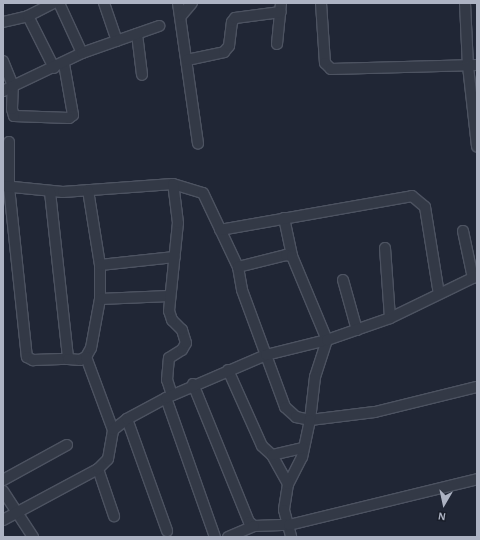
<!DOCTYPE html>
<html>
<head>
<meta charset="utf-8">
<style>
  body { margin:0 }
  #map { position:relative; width:480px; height:540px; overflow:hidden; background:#202635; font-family:"Alegreya Sans",sans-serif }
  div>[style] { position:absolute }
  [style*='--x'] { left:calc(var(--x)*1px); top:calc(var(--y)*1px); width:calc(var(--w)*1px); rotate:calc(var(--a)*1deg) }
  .roads { filter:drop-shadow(1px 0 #4d5361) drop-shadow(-1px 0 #4d5361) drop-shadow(0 1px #4d5361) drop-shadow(0 -1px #4d5361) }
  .street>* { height:10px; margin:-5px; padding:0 5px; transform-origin:5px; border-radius:5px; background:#333946 }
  span { translate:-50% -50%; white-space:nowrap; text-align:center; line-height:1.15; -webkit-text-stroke:3px #191e2a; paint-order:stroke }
  .frame { position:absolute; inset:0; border:4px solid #adb3c3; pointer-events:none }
  .north { position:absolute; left:424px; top:484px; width:40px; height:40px; -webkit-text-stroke:3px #191e2a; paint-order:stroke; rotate:189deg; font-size:11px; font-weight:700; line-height:16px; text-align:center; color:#adb3c3 }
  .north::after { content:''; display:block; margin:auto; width:14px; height:18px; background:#adb3c3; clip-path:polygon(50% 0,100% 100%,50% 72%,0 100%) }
</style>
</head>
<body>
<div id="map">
  <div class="roads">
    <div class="street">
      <div style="--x:59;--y:3;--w:55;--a:65.3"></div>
      <div style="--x:104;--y:3;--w:40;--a:71.1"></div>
      <div style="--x:178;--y:3;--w:142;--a:81.9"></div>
      <div style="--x:321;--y:3;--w:60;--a:86.2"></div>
      <div style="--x:325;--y:63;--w:8;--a:45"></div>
      <div style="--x:331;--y:69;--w:146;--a:-1.6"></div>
      <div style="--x:465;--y:3;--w:63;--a:87.3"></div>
      <div style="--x:468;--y:66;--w:81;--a:83.6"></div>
      <div style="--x:28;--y:16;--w:58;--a:63.4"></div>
      <div style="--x:181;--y:16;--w:17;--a:-50"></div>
      <div style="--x:3;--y:22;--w:26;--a:-13"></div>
      <div style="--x:28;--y:16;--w:29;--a:-27"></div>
      <div style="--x:137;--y:34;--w:41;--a:83"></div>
      <div style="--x:277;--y:44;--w:41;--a:-84.4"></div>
      <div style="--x:187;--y:60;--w:38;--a:-12"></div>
      <div style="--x:224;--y:52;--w:8;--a:-50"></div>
      <div style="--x:229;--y:46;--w:24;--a:-83"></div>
      <div style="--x:232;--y:22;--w:5;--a:-53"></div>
      <div style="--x:235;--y:18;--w:46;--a:-7.4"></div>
      <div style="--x:3;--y:61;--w:27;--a:68"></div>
      <div style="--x:13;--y:86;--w:11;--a:153"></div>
      <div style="--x:64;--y:64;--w:52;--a:80"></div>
      <div style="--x:73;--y:115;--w:5;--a:143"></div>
      <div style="--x:69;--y:118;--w:55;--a:-177.9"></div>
      <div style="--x:14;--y:116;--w:7;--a:-106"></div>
      <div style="--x:12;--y:109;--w:23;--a:-88"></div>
      <div style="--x:13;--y:86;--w:76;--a:-25.6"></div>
      <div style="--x:82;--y:53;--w:82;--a:-19.3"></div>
      <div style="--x:9;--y:142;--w:45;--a:90"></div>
      <div style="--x:9;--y:187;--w:171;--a:84"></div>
      <div style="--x:27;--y:357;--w:7;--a:27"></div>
      <div style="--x:33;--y:360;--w:35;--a:-2"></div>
      <div style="--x:3;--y:186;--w:60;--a:5.7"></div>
      <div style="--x:63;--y:192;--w:110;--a:-4.2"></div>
      <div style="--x:173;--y:184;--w:31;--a:17"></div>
      <div style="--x:203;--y:193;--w:82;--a:64.7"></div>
      <div style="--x:238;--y:267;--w:23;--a:80"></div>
      <div style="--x:242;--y:290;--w:125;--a:69.8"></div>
      <div style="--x:285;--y:407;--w:15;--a:42"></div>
      <div style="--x:296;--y:417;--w:14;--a:12"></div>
      <div style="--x:310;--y:420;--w:65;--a:-7"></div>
      <div style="--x:375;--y:412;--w:105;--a:-13.8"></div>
      <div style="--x:50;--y:192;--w:168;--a:83.8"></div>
      <div style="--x:68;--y:359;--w:12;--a:5"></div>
      <div style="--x:80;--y:360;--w:7;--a:-27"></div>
      <div style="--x:86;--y:357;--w:10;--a:-61"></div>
      <div style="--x:91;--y:348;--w:50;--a:-79.6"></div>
      <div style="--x:100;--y:299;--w:34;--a:-90"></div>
      <div style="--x:100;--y:265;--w:76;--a:-99.1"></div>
      <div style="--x:284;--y:218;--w:39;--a:78"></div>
      <div style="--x:220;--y:230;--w:195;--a:-10"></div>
      <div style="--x:412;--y:196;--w:17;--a:40"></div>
      <div style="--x:425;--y:207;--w:88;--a:80.9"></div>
      <div style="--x:463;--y:231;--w:48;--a:78"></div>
      <div style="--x:385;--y:248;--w:70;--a:85.9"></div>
      <div style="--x:100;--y:265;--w:75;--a:-6.1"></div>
      <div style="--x:238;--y:267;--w:49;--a:-14"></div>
      <div style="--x:286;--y:255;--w:6;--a:9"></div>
      <div style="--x:292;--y:256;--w:91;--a:67.4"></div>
      <div style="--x:327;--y:340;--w:39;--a:108"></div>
      <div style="--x:315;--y:377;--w:43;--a:96.6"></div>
      <div style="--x:310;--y:420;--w:38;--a:102"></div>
      <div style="--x:302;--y:457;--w:30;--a:117"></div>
      <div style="--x:288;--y:484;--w:26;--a:99"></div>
      <div style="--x:284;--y:510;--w:28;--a:75"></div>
      <div style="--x:343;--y:280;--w:52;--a:74.4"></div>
      <div style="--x:100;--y:299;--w:69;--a:-2.5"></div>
      <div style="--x:86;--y:357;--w:78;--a:69.7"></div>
      <div style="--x:228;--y:370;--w:83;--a:65.9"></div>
      <div style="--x:262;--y:446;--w:13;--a:42"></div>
      <div style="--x:272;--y:455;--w:33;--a:61"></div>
      <div style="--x:193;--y:384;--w:149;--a:67.9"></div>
      <div style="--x:249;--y:522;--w:6;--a:39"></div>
      <div style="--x:254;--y:526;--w:35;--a:-2"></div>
      <div style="--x:289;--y:525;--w:194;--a:-13.7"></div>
      <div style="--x:172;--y:395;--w:16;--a:-108"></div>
      <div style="--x:167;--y:380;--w:22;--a:-85"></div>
      <div style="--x:169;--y:358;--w:15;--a:-32"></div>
      <div style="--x:182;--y:350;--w:8;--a:-60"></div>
      <div style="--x:186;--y:343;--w:14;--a:-107"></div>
      <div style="--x:182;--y:330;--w:14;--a:-135"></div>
      <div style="--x:172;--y:320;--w:9;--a:-108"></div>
      <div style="--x:169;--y:311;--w:88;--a:-84.2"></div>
      <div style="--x:178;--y:223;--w:39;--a:-97"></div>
      <div style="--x:166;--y:398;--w:147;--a:70.6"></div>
      <div style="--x:127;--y:419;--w:119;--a:70.3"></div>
      <div style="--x:272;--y:455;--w:32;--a:-13"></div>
      <div style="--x:98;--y:469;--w:50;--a:71.2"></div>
      <div style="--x:3;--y:480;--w:73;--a:-28.7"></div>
      <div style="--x:3;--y:491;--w:55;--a:56.9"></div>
      <div style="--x:3;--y:520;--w:108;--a:-28.2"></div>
      <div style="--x:98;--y:469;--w:14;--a:-45"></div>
      <div style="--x:108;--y:459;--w:29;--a:-80"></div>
      <div style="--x:113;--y:430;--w:18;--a:-38"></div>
      <div style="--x:127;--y:419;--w:44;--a:-28.3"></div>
      <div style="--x:166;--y:398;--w:109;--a:-23.3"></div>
      <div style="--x:266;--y:355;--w:63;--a:-13.8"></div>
      <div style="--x:327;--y:340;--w:67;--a:-19.2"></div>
      <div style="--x:390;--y:318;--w:97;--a:-25.8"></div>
      <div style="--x:228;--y:537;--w:28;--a:-23"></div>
    </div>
  </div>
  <div class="frame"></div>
  <div class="north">N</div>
</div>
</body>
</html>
